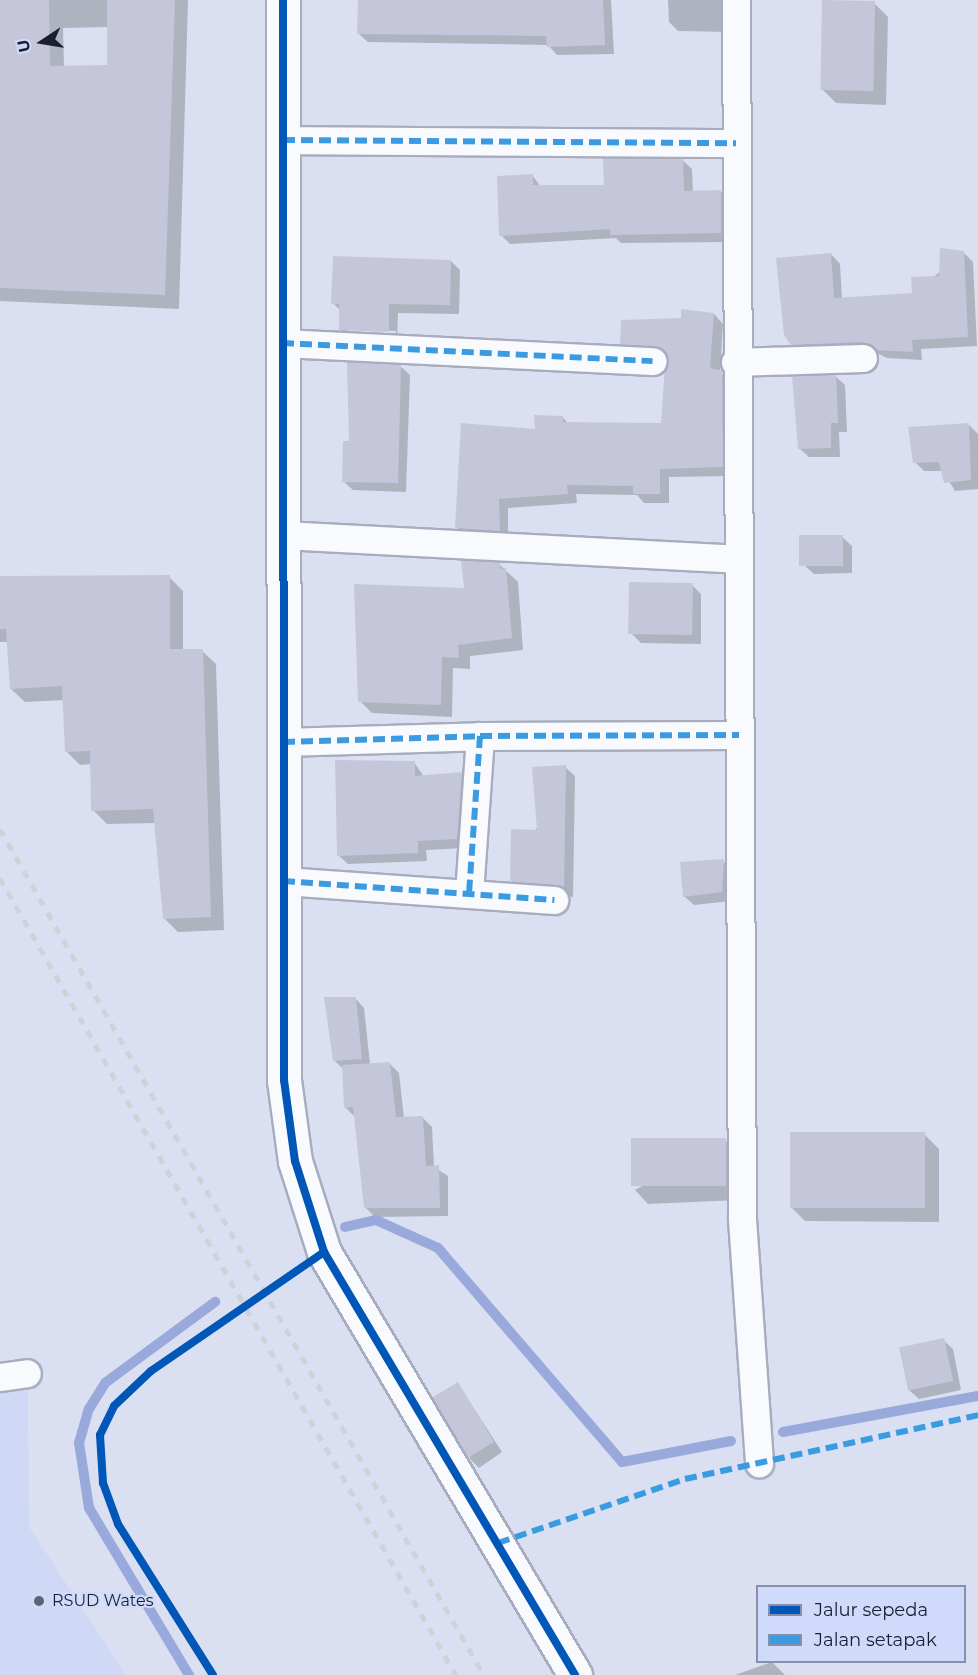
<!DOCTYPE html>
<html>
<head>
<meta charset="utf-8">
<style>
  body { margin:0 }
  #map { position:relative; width:978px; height:1675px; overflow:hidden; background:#dae0f1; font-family:Montserrat,sans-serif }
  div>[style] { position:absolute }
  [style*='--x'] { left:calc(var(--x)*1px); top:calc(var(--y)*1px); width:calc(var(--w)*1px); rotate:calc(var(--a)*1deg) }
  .built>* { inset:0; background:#cfd8f4 }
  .shadow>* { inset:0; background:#0003 }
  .stream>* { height:10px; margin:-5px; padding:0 5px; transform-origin:5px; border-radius:5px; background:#9aa9db }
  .building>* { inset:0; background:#c6c6db; transform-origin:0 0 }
  .roads { filter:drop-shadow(2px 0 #a7adbe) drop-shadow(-2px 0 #a7adbe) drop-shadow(0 2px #a7adbe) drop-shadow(0 -2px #a7adbe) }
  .street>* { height:27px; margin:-13.5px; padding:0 13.5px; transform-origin:13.5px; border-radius:13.5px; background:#f9fafd }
  .secondary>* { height:33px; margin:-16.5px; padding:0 16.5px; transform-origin:16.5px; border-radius:16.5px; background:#f9fafd }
  .rail>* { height:4.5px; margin-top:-2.25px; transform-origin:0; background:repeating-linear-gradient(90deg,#d0d2d7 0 8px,transparent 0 16px) }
  .quiet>* { height:6px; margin-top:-3px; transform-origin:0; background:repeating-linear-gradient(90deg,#3b9be1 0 12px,transparent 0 18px) }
  .cycleway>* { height:8px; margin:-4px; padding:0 4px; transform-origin:4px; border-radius:4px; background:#0057b8 }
  .dots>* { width:16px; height:16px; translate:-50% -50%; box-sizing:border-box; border:3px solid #d0dbfb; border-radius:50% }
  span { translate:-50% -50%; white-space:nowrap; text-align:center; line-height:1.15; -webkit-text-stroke:4.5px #d0dbfb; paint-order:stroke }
  .poi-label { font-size:16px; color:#191e31 }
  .left { translate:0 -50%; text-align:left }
  .legend { position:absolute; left:756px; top:1585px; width:210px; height:78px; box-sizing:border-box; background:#d0dbfb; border:2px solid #878faa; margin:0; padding:8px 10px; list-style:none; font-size:18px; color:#191e31 }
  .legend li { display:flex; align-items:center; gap:12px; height:30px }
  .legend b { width:30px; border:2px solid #878faa }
  .north { position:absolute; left:12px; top:12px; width:60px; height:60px; -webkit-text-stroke:4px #d0dbfb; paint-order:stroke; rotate:258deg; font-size:16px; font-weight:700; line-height:24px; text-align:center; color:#191e31 }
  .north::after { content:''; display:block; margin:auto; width:21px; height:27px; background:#191e31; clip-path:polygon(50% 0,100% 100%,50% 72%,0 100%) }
</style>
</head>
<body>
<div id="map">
  <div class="built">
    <div style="clip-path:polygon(0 1391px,28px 1391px,29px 1527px,126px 1675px,0 1675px)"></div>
  </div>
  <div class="shadow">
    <div style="clip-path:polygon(evenodd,0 0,188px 0,179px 309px,0 301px,0 0,108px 27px,108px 67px,64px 67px,63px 28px,108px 27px)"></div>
    <div style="clip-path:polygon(359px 0,611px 0,614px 54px,557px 55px,548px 45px,368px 42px,358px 33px)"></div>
    <div style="clip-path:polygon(668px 0,728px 0,729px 32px,678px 31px,669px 22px)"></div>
    <div style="clip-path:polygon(874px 3px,888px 17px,886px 105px,836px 103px,822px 89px)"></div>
    <div style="clip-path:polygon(682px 160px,692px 169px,693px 192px,721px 192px,730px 201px,730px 242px,621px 243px,616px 238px,510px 244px,501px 235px,532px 175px,541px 187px,605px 186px)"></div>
    <div style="clip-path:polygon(963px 252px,973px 262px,977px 346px,921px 349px,922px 360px,887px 358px,873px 351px,801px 353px,792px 344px,831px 254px,840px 264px,842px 299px,914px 294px)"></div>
    <div style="clip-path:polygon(evenodd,451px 261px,460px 270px,459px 314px,398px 313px,397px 341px,350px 339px,340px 329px,341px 311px,333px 303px,451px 261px,348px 329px,396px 331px,396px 334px,348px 332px,348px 329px)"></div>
    <div style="clip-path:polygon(714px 314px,723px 324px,720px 372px,731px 382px,731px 476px,669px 477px,669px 503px,644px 503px,637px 495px,576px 494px,577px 503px,508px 508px,508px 539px,466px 537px,457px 528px,537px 430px,562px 417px,568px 423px,663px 425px,667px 359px,631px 352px,622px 343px,683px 320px)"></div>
    <div style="clip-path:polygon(400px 366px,410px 375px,406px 492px,353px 490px,343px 481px,350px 443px)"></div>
    <div style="clip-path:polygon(835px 376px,845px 385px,847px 432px,839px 432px,840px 457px,809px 457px,799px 448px)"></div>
    <div style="clip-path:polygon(969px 425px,978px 434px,978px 489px,955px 491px,943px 471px,924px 471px,915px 462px)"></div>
    <div style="clip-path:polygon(842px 537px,852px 546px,852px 573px,814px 574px,804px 565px)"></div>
    <div style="clip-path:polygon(499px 564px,518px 582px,523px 650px,470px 656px,470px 669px,453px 668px,452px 717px,372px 713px,360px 701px,466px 589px)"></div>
    <div style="clip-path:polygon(0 577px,169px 577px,183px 591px,183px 651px,202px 651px,216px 664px,224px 930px,178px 932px,164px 918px,155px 823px,107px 824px,93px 810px,92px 764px,80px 765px,66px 751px,64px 700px,25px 702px,11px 689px,9px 642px,0 642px)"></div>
    <div style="clip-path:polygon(692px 585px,701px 594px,701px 644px,641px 643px,632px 634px)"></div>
    <div style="clip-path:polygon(414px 762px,424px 777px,461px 774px,470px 783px,466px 848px,426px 850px,427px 861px,348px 864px,338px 855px)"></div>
    <div style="clip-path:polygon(565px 767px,575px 776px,573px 897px,521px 890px,512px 881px)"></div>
    <div style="clip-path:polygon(723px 861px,732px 870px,731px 901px,694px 905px,684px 896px)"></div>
    <div style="clip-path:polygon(355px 998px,364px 1008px,370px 1064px,389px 1063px,399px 1073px,404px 1118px,422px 1117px,432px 1127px,434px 1167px,448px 1176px,448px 1216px,375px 1217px,365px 1207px,355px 1117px,345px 1107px,344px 1070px,334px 1060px)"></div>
    <div style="clip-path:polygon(925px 1135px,939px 1149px,939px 1222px,805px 1221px,791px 1207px)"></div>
    <div style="clip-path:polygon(725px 1140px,739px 1154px,739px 1200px,648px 1204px,635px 1190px)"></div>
    <div style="clip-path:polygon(943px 1340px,953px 1349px,961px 1390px,919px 1399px,909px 1390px)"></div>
    <div style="clip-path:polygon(458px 1384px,502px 1452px,479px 1468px,470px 1459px)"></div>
    <div style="clip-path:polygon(772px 1662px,785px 1675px,735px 1675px)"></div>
  </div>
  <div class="stream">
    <div style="--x:345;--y:1227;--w:32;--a:-13"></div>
    <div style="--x:376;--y:1220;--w:68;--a:24.3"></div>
    <div style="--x:438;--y:1248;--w:282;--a:49.3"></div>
    <div style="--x:622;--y:1462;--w:111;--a:-10.9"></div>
    <div style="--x:783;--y:1432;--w:198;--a:-10.5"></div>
    <div style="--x:189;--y:1675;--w:195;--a:-120.9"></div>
    <div style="--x:89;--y:1508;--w:66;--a:-98.7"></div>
    <div style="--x:79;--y:1443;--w:35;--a:-74"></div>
    <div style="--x:89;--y:1409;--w:31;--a:-58"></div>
    <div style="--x:105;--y:1383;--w:137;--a:-36.4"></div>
  </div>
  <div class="building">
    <div style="clip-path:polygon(0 0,49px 0,50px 66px,107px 65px,107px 0,175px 0,165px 295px,0 288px)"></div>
    <div style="clip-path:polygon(358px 0,603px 0,605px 45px,547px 47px,546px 36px,357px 34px)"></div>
    <div style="left:822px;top:0;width:53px;height:90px;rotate:1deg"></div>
    <div style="clip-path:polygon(603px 158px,683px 158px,684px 191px,721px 190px,721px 233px,610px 235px,610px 229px,499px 236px,497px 176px,533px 174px,533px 185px,604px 185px)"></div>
    <div style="clip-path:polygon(940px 248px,964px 251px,968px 337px,912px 340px,913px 352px,876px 350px,863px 342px,791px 345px,784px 335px,776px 258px,831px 253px,834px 298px,912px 293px,911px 277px,939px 276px)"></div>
    <div style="clip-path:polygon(333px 256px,451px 260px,450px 305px,389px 304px,389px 332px,339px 330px,339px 304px,331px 304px)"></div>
    <div style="clip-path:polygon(681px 309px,714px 313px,710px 368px,722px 371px,723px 467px,660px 469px,660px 494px,633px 494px,633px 486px,567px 485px,568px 494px,499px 499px,500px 531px,455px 528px,461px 423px,535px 429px,534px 415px,563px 416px,563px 422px,661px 423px,666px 352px,620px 344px,621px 320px,681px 318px)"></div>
    <div style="clip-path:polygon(347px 362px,401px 365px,398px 483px,342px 482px,343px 441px,349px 441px)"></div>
    <div style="clip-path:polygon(836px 375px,838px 423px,831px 423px,831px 448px,798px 449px,792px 376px)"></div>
    <div style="clip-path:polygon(969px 423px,971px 480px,944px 483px,939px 462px,913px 463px,908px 427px)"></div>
    <div style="left:799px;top:535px;width:44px;height:31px"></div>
    <div style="clip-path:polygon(461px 560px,500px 562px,500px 569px,506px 568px,512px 638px,458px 645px,459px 658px,442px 657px,441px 705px,358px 702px,354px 584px,464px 588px)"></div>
    <div style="clip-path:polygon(170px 575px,170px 649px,203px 649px,211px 917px,163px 919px,153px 809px,91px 811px,90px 751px,65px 752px,62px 686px,10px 689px,6px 629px,0 629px,0 576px)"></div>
    <div style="left:629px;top:582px;width:64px;height:52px;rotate:1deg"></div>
    <div style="clip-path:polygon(335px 760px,415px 761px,415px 776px,462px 772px,457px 839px,418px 841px,418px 853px,337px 856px)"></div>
    <div style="clip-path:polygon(566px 765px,564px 888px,510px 881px,511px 829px,537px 830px,532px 767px)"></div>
    <div style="clip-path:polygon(724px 859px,722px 892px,683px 897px,680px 862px)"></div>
    <div style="clip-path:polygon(324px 997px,356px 997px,362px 1059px,333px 1061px)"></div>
    <div style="clip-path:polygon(390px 1062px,396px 1117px,423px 1116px,426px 1166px,439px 1165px,440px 1208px,364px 1208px,353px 1107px,344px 1108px,342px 1065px)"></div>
    <div style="left:790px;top:1132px;width:135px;height:76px"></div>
    <div style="left:726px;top:1138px;width:48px;height:95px;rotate:90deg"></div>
    <div style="left:944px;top:1338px;width:44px;height:46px;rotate:78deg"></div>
    <div style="left:458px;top:1382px;width:70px;height:31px;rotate:59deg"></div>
  </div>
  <div class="roads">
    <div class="street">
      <div style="--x:736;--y:0;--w:1219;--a:89.72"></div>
      <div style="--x:742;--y:1219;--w:245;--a:86"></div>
      <div style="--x:283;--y:140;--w:453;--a:0.4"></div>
      <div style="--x:282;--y:343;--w:371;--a:2.8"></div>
      <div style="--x:735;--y:362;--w:128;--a:-1.8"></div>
      <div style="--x:282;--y:535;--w:456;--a:3"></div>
      <div style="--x:480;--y:736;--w:259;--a:-0.2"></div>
      <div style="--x:283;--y:742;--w:197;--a:-1.7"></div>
      <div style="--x:480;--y:736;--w:158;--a:94"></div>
      <div style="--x:283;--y:881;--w:272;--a:4"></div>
      <div style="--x:0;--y:1377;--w:27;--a:-8"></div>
    </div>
    <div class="secondary">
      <div style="--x:283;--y:0;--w:1080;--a:89.95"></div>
      <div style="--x:284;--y:1080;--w:82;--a:82.3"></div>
      <div style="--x:295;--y:1161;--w:96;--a:72.3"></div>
      <div style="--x:324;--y:1252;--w:492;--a:59.3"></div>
    </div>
  </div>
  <div class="rail">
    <div style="--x:0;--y:829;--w:975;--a:60.23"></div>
    <div style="--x:0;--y:878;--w:918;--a:60.22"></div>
  </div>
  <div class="quiet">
    <div style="--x:283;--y:140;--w:453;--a:0.4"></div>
    <div style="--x:282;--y:343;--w:371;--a:2.8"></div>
    <div style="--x:480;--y:736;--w:259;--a:-0.2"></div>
    <div style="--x:283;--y:742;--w:197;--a:-1.7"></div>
    <div style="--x:480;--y:736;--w:158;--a:94"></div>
    <div style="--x:283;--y:881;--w:272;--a:4"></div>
    <div style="--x:498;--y:1543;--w:198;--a:-18.9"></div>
    <div style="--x:685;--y:1479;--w:300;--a:-12.3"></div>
  </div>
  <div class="cycleway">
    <div style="--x:283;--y:0;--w:1080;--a:89.95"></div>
    <div style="--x:284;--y:1080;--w:82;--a:82.3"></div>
    <div style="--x:295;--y:1161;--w:96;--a:72.3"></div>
    <div style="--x:324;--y:1252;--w:492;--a:59.3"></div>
    <div style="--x:213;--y:1675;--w:178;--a:-122.2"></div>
    <div style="--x:118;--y:1524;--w:44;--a:-110.1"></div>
    <div style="--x:103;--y:1483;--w:48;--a:-93.6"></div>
    <div style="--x:100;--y:1435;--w:32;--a:-64"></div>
    <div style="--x:114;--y:1406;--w:51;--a:-43.4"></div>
    <div style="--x:151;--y:1371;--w:210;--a:-34.5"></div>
  </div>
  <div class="dots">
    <div style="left:39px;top:1601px;background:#5d6274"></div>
  </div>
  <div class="poi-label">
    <span class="left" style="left:52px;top:1601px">RSUD Wates</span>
  </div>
  <ul class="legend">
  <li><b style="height:8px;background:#0057b8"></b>Jalur sepeda</li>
  <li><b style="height:8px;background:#3b9be1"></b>Jalan setapak</li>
  </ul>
  <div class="north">U</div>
</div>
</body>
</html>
